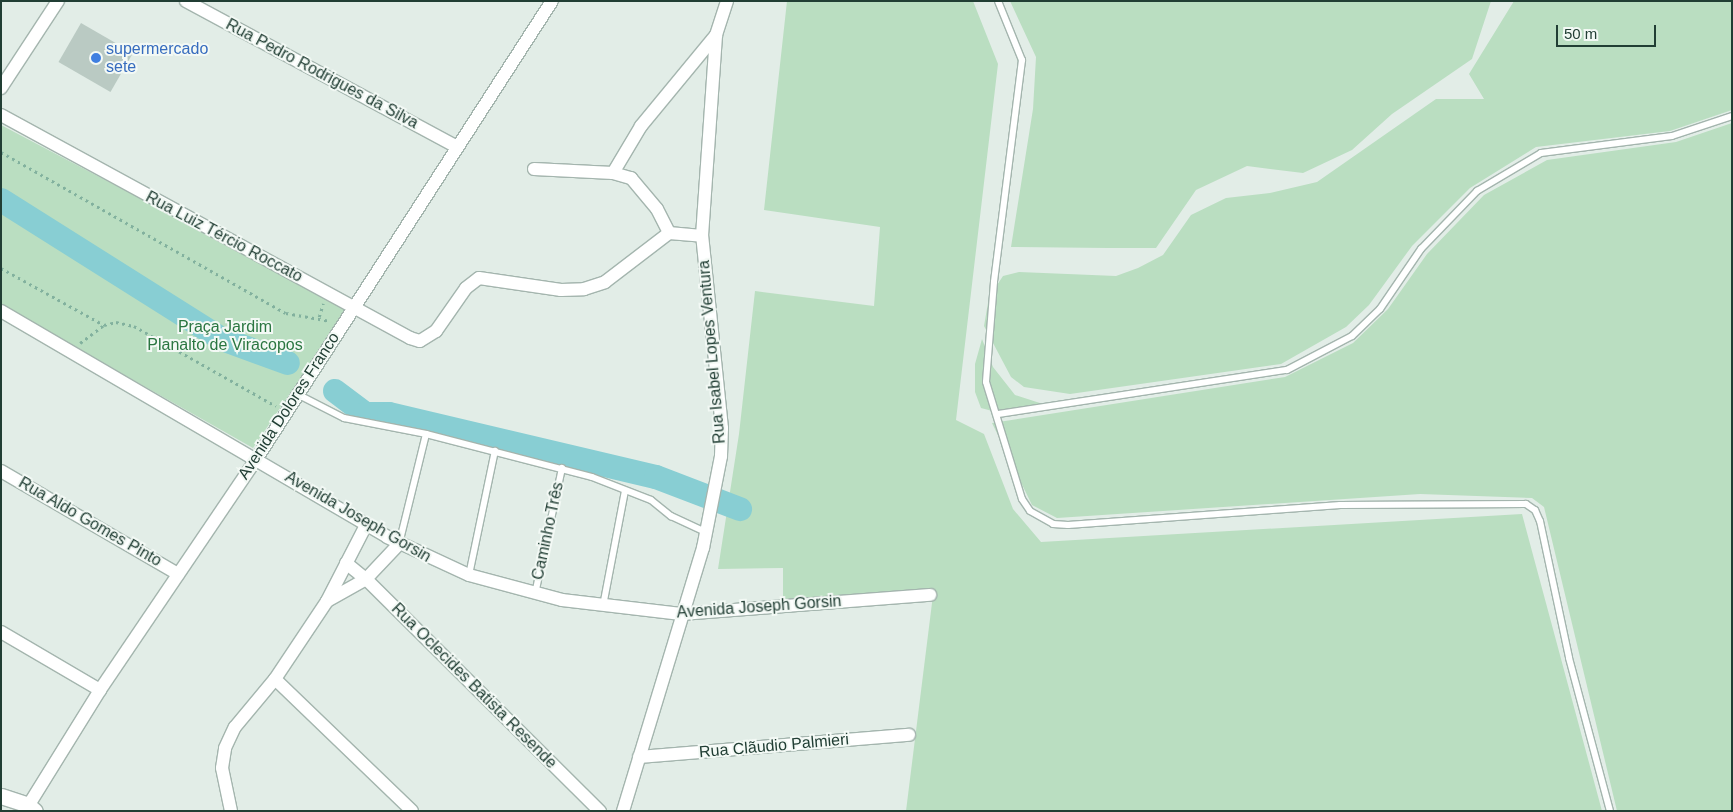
<!DOCTYPE html>
<html>
<head>
<meta charset="utf-8">
<style>
  body { margin:0 }
  #map { position:relative; width:1733px; height:812px; overflow:hidden; background:#e2ede7; font-family:Arial,sans-serif }
  div>[style] { position:absolute }
  [style*='--x'] { left:calc(var(--x)*1px); top:calc(var(--y)*1px); width:calc(var(--w)*1px); rotate:calc(var(--a)*1deg) }
  .green>* { inset:0; background:#badec1 }
  .river>* { height:24px; margin:-12px; padding:0 12px; transform-origin:12px; border-radius:12px; background:#88ced3 }
  .building>* { inset:0; background:#bacac3; transform-origin:0 0 }
  .path>* { height:2.5px; margin-top:-1.25px; transform-origin:0; background:repeating-linear-gradient(90deg,#82b19e 0 2.5px,transparent 0 6.5px) }
  .roads { filter:drop-shadow(1px 0 #a4b5ae) drop-shadow(-1px 0 #a4b5ae) drop-shadow(0 1px #a4b5ae) drop-shadow(0 -1px #a4b5ae) }
  .service>* { height:6px; margin:-3px; padding:0 3px; transform-origin:3px; border-radius:3px; background:#fff }
  .minor>* { height:12px; margin:-6px; padding:0 6px; transform-origin:6px; border-radius:6px; background:#fff }
  .secondary>* { height:15px; margin:-7.5px; padding:0 7.5px; transform-origin:7.5px; border-radius:7.5px; background:#fff }
  .dots>* { width:14px; height:14px; translate:-50% -50%; box-sizing:border-box; border:2px solid #f3f9f5; border-radius:50% }
  span { translate:-50% -50%; white-space:nowrap; text-align:center; line-height:1.15; -webkit-text-stroke:4px #f3f9f5; paint-order:stroke }
  .shop-label { font-size:16px; color:#366cbe }
  .left { translate:0 -50%; text-align:left }
  .street-label { font-size:16px; color:#213e34 }
  .park-label { font-size:16px; color:#2a7641 }
  .frame { position:absolute; inset:0; border:2px solid #213e34; pointer-events:none }
  .scale { position:absolute; left:1556px; top:25px; width:100px; height:22px; box-sizing:border-box; border:2px solid #213e34; border-top:0; padding-left:6px; font-size:15px; line-height:18px; white-space:nowrap; color:#213e34; -webkit-text-stroke:4px #f3f9f5; paint-order:stroke }
</style>
</head>
<body>
<div id="map">
  <div class="green">
    <div style="clip-path:polygon(787px 1px,973px 1px,998px 64px,956px 420px,984px 434px,1013px 509px,1041px 542px,1522px 514px,1602px 811px,906px 811px,933px 595px,783px 600px,783px 568px,718px 569px,739px 434px,755px 291px,874px 306px,880px 227px,764px 210px)"></div>
    <div style="clip-path:polygon(1010px 1px,1491px 1px,1472px 59px,1392px 114px,1352px 150px,1303px 173px,1247px 166px,1196px 190px,1156px 248px,1108px 248px,1011px 247px,1033px 109px,1036px 57px)"></div>
    <div style="clip-path:polygon(1514px 1px,1732px 1px,1732px 110px,1670px 131px,1536px 147px,1470px 188px,1412px 246px,1369px 305px,1346px 327px,1281px 364px,1070px 394px,1024px 387px,1011px 377px,984px 326px,989px 297px,1003px 276px,1019px 272px,1116px 276px,1138px 268px,1163px 255px,1191px 215px,1226px 198px,1270px 193px,1317px 182px,1436px 99px,1484px 99px,1469px 74px)"></div>
    <div style="clip-path:polygon(1732px 123px,1732px 811px,1617px 811px,1544px 507px,1532px 498px,1420px 494px,1057px 518px,1032px 505px,992px 423px,1285px 377px,1353px 343px,1388px 309px,1427px 254px,1484px 195px,1547px 160px,1676px 142px)"></div>
    <div style="clip-path:polygon(1px 125px,348px 308px,253px 448px,1px 305px)"></div>
    <div style="clip-path:polygon(982px 339px,993px 367px,1015px 395px,1046px 405px,996px 412px,981px 408px,975px 392px,975px 364px)"></div>
  </div>
  <div class="river">
    <div style="--x:1;--y:200;--w:261;--a:32.2"></div>
    <div style="--x:222;--y:339;--w:70;--a:20"></div>
    <div style="--x:335;--y:391;--w:38;--a:37"></div>
    <div style="--x:365;--y:414;--w:24;--a:0"></div>
    <div style="--x:389;--y:414;--w:274;--a:13.3"></div>
    <div style="--x:656;--y:477;--w:90;--a:20.9"></div>
  </div>
  <div class="building">
    <div style="left:81px;top:23px;width:60px;height:45px;rotate:30deg"></div>
  </div>
  <div class="path">
    <div style="--x:1;--y:152;--w:327;--a:29.5"></div>
    <div style="--x:286;--y:313;--w:45;--a:10.3"></div>
    <div style="--x:1;--y:268;--w:118;--a:29"></div>
    <div style="--x:319;--y:317;--w:14;--a:-73"></div>
    <div style="--x:80;--y:343;--w:30;--a:-37"></div>
    <div style="--x:104;--y:325;--w:12;--a:-14"></div>
    <div style="--x:116;--y:322;--w:18;--a:13"></div>
    <div style="--x:134;--y:326;--w:163;--a:29.4"></div>
  </div>
  <div class="roads">
    <div class="service">
      <div style="--x:998;--y:1;--w:64;--a:67.9"></div>
      <div style="--x:1022;--y:60;--w:224;--a:97.2"></div>
      <div style="--x:994;--y:282;--w:100;--a:94.6"></div>
      <div style="--x:986;--y:382;--w:122;--a:72.9"></div>
      <div style="--x:1022;--y:499;--w:14;--a:56"></div>
      <div style="--x:1030;--y:511;--w:26;--a:29"></div>
      <div style="--x:1053;--y:524;--w:15;--a:4"></div>
      <div style="--x:1068;--y:525;--w:273;--a:-4.2"></div>
      <div style="--x:1340;--y:505;--w:186;--a:-0.3"></div>
      <div style="--x:1526;--y:504;--w:11;--a:34"></div>
      <div style="--x:1535;--y:510;--w:12;--a:66"></div>
      <div style="--x:1540;--y:521;--w:140;--a:78"></div>
      <div style="--x:1569;--y:658;--w:158;--a:75"></div>
      <div style="--x:297;--y:394;--w:53;--a:27.1"></div>
      <div style="--x:344;--y:418;--w:84;--a:11"></div>
      <div style="--x:426;--y:434;--w:171;--a:14.5"></div>
      <div style="--x:592;--y:477;--w:63;--a:21.3"></div>
      <div style="--x:651;--y:500;--w:26;--a:39"></div>
      <div style="--x:671;--y:516;--w:38;--a:25"></div>
      <div style="--x:998;--y:414;--w:292;--a:-8.7"></div>
      <div style="--x:1287;--y:370;--w:73;--a:-27.6"></div>
      <div style="--x:1352;--y:336;--w:39;--a:-44"></div>
      <div style="--x:1380;--y:309;--w:73;--a:-55.7"></div>
      <div style="--x:1421;--y:249;--w:81;--a:-46"></div>
      <div style="--x:1477;--y:191;--w:74;--a:-30.7"></div>
      <div style="--x:1541;--y:153;--w:132;--a:-7.4"></div>
      <div style="--x:1672;--y:136;--w:63;--a:-18.4"></div>
      <div style="--x:399;--y:544;--w:113;--a:-76.2"></div>
      <div style="--x:469;--y:575;--w:127;--a:-78.2"></div>
      <div style="--x:535;--y:594;--w:129;--a:-77.9"></div>
      <div style="--x:603;--y:606;--w:117;--a:-79.2"></div>
    </div>
    <div class="minor">
      <div style="--x:186;--y:1;--w:308;--a:28.3"></div>
      <div style="--x:1;--y:88;--w:104;--a:-56.8"></div>
      <div style="--x:1;--y:115;--w:466;--a:28.6"></div>
      <div style="--x:410;--y:338;--w:10;--a:17"></div>
      <div style="--x:420;--y:341;--w:19;--a:-32"></div>
      <div style="--x:436;--y:331;--w:52;--a:-55.1"></div>
      <div style="--x:466;--y:288;--w:16;--a:-38"></div>
      <div style="--x:479;--y:278;--w:83;--a:8.3"></div>
      <div style="--x:561;--y:290;--w:23;--a:-2"></div>
      <div style="--x:584;--y:289;--w:22;--a:-18"></div>
      <div style="--x:605;--y:282;--w:81;--a:-37.4"></div>
      <div style="--x:669;--y:233;--w:33;--a:5"></div>
      <div style="--x:534;--y:169;--w:79;--a:2.9"></div>
      <div style="--x:613;--y:173;--w:19;--a:16"></div>
      <div style="--x:631;--y:178;--w:40;--a:50"></div>
      <div style="--x:657;--y:209;--w:27;--a:63"></div>
      <div style="--x:613;--y:173;--w:55;--a:-59.2"></div>
      <div style="--x:641;--y:126;--w:118;--a:-50.5"></div>
      <div style="--x:1;--y:311;--w:447;--a:30.3"></div>
      <div style="--x:387;--y:537;--w:90;--a:24.9"></div>
      <div style="--x:469;--y:575;--w:96;--a:15"></div>
      <div style="--x:562;--y:600;--w:120;--a:6.7"></div>
      <div style="--x:681;--y:614;--w:250;--a:-4.4"></div>
      <div style="--x:1;--y:471;--w:205;--a:30.2"></div>
      <div style="--x:346;--y:563;--w:26;--a:39"></div>
      <div style="--x:366;--y:579;--w:330;--a:44.8"></div>
      <div style="--x:327;--y:601;--w:45;--a:-29.4"></div>
      <div style="--x:366;--y:579;--w:48;--a:-46.7"></div>
      <div style="--x:1;--y:632;--w:115;--a:30.4"></div>
      <div style="--x:275;--y:679;--w:190;--a:43.9"></div>
      <div style="--x:639;--y:757;--w:271;--a:-4.7"></div>
      <div style="--x:25;--y:811;--w:142;--a:-58.2"></div>
      <div style="--x:100;--y:690;--w:280;--a:-55.9"></div>
      <div style="--x:257;--y:458;--w:544;--a:-57.16"></div>
      <div style="--x:231;--y:811;--w:44;--a:-101.8"></div>
      <div style="--x:222;--y:768;--w:20;--a:-81"></div>
      <div style="--x:225;--y:748;--w:23;--a:-65"></div>
      <div style="--x:235;--y:727;--w:62;--a:-50.2"></div>
      <div style="--x:275;--y:679;--w:94;--a:-56.3"></div>
      <div style="--x:327;--y:601;--w:85;--a:-62.8"></div>
      <div style="--x:623;--y:811;--w:275;--a:-73.1"></div>
      <div style="--x:703;--y:548;--w:94;--a:-78.9"></div>
      <div style="--x:721;--y:456;--w:28;--a:-88"></div>
      <div style="--x:722;--y:428;--w:193;--a:-95.9"></div>
      <div style="--x:702;--y:236;--w:201;--a:-86"></div>
      <div style="--x:716;--y:35;--w:36;--a:-72"></div>
    </div>
    <div class="secondary">
      <div style="--x:1;--y:796;--w:28;--a:18"></div>
      <div style="--x:28;--y:805;--w:9;--a:41"></div>
    </div>
  </div>
  <div class="dots">
    <div style="left:96px;top:58px;background:#3f7fe0"></div>
  </div>
  <div class="shop-label">
    <span class="left" style="left:106px;top:58px">supermercado<br>sete</span>
  </div>
  <div class="street-label">
    <span style="left:322px;top:74px;rotate:28deg">Rua Pedro Rodrigues da Silva</span>
    <span style="left:224px;top:237px;rotate:28deg">Rua Luiz Tércio Roccato</span>
    <span style="left:712px;top:352px;rotate:-95deg">Rua Isabel Lopes Ventura</span>
    <span style="left:289px;top:406px;rotate:-57deg">Avenida Dolores Franco</span>
    <span style="left:358px;top:517px;rotate:30deg">Avenida Joseph Gorsin</span>
    <span style="left:90px;top:522px;rotate:30deg">Rua Aldo Gomes Pinto</span>
    <span style="left:548px;top:531px;rotate:-78deg">Caminho Três</span>
    <span style="left:759px;top:607px;rotate:-4deg">Avenida Joseph Gorsin</span>
    <span style="left:474px;top:686px;rotate:45deg">Rua Oclecides Batista Resende</span>
    <span style="left:774px;top:746px;rotate:-5deg">Rua Clãudio Palmieri</span>
  </div>
  <div class="park-label">
    <span style="left:225px;top:336px">Praça Jardim<br>Planalto de Viracopos</span>
  </div>
  <div class="frame"></div>
  <div class="scale">50 m</div>
</div>
</body>
</html>
